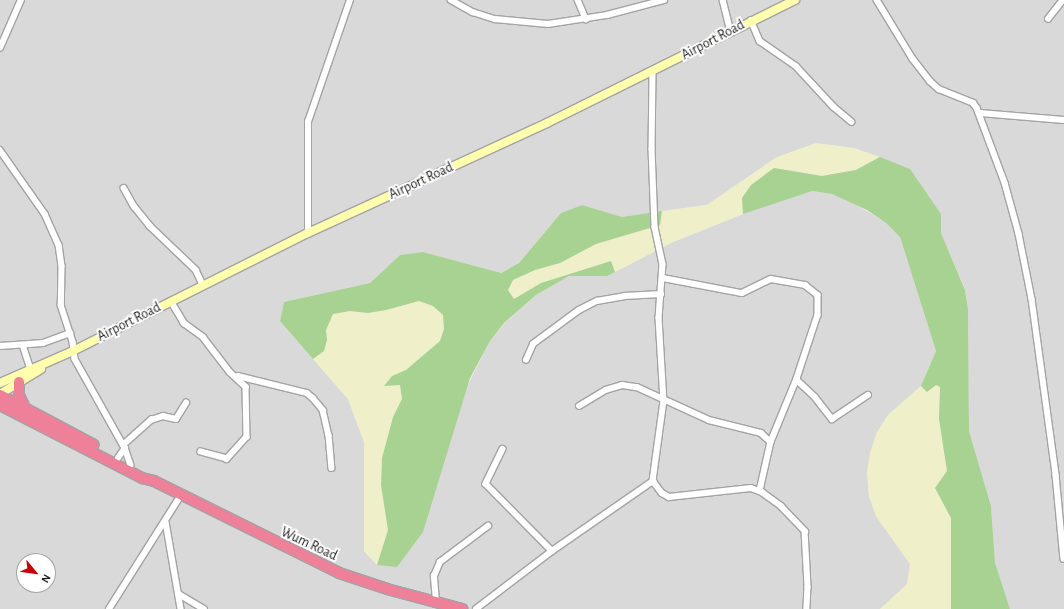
<!DOCTYPE html>
<html>
<head>
<meta charset="utf-8">
<style>
  body { margin:0 }
  #map { position:relative; width:1064px; height:609px; overflow:hidden; background:#efe9e1; font-family:"Alegreya Sans",sans-serif }
  div>[style] { position:absolute }
  [style*='--x'] { left:calc(var(--x)*1px); top:calc(var(--y)*1px); width:calc(var(--w)*1px); rotate:calc(var(--a)*1deg) }
  .residential>* { inset:0; background:#dad9d9 }
  .farmland>* { inset:0; background:#eff0ca }
  .forest>* { inset:0; background:#a8d291 }
  .roads { filter:drop-shadow(1px 0 #a3a3a3) drop-shadow(-1px 0 #a3a3a3) drop-shadow(0 1px #a3a3a3) drop-shadow(0 -1px #a3a3a3) }
  .street>* { height:5.5px; margin:-2.75px; padding:0 2.75px; transform-origin:2.75px; border-radius:2.75px; background:#fff }
  .secondary>* { height:8px; margin:-4px; padding:0 4px; transform-origin:4px; border-radius:4px; background:#ffffae }
  .highway>* { height:10px; margin:-5px; padding:0 5px; transform-origin:5px; border-radius:5px; background:#ee809a }
  span { translate:-50% -50%; white-space:nowrap; text-align:center; line-height:1.15; -webkit-text-stroke:4px #fff; paint-order:stroke }
  .street-label { font-size:14px; color:#1c1c1c }
  .north { position:absolute; left:16px; top:553px; width:40px; height:40px; box-sizing:border-box; background:#fff; border:1px solid #a4a4a4; border-radius:50%; rotate:119deg; font-size:11px; font-weight:700; line-height:16px; text-align:center; color:#1c1c1c }
  .north::after { content:''; display:block; margin:auto; width:14px; height:18px; background:#c8000a; clip-path:polygon(50% 0,100% 100%,50% 72%,0 100%) }
</style>
</head>
<body>
<div id="map">
  <div class="residential">
    <div style="clip-path:polygon(evenodd,0 0,1064px 0,1064px 609px,1010px 609px,1001px 584px,995px 563px,991px 506px,969px 431px,968px 309px,965px 289px,941px 233px,941px 214px,777px 157px,707px 205px,622px 217px,582px 205px,561px 213px,519px 263px,500px 273px,423px 252px,400px 255px,370px 283px,284px 302px,280px 321px,348px 399px,364px 442px,364px 551px,377px 565px,490px 341px,504px 324px,536px 295px,569px 276px,607px 276px,673px 242px,770px 203px,812px 191px,832px 194px,850px 201px,886px 223px,900px 237px,936px 351px,921px 386px,888px 415px,867px 472px,869px 496px,876px 516px,910px 564px,908px 584px,880px 609px,0 609px,0 0,24px 561px,48px 561px,48px 585px,24px 585px,24px 561px)"></div>
  </div>
  <div class="farmland">
    <div style="clip-path:polygon(816px 143px,854px 148px,880px 157px,856px 170px,822px 176px,792px 169px,742px 198px,743px 214px,673px 242px,615px 272px,611px 261px,541px 283px,514px 299px,509px 293px,508px 290px,513px 280px,535px 270px,560px 263px,596px 244px,660px 225px,662px 211px,707px 205px,777px 157px)"></div>
    <div style="clip-path:polygon(419px 301px,433px 306px,443px 315px,444px 329px,440px 341px,421px 359px,406px 370px,392px 376px,384px 386px,400px 385px,402px 399px,393px 417px,381px 485px,388px 530px,377px 565px,364px 551px,364px 442px,348px 399px,313px 359px,324px 351px,327px 340px,326px 330px,333px 314px,350px 311px,368px 313px,386px 310px)"></div>
    <div style="clip-path:polygon(936px 385px,940px 387px,939px 419px,947px 471px,935px 488px,951px 518px,951px 609px,880px 609px,907px 584px,910px 564px,876px 516px,869px 496px,867px 472px,870px 453px,877px 432px,888px 415px,921px 386px,927px 392px)"></div>
  </div>
  <div class="forest">
    <div style="clip-path:polygon(880px 157px,910px 169px,941px 214px,941px 233px,965px 290px,968px 309px,969px 431px,991px 506px,995px 563px,1010px 609px,951px 609px,951px 518px,935px 488px,947px 471px,939px 419px,940px 387px,936px 385px,927px 392px,921px 386px,936px 351px,900px 237px,886px 223px,867px 210px,832px 194px,812px 191px,743px 214px,742px 198px,751px 185px,774px 168px,822px 176px,856px 170px)"></div>
    <div style="clip-path:polygon(582px 205px,622px 217px,662px 211px,660px 225px,596px 244px,560px 263px,535px 270px,513px 280px,508px 290px,514px 299px,541px 283px,611px 261px,615px 272px,607px 276px,569px 276px,536px 295px,504px 323px,490px 341px,470px 378px,423px 532px,397px 567px,377px 565px,388px 530px,381px 485px,382px 458px,393px 417px,402px 399px,400px 385px,384px 386px,392px 376px,406px 370px,440px 341px,444px 329px,443px 315px,433px 306px,419px 301px,386px 310px,368px 313px,350px 311px,333px 314px,326px 330px,327px 340px,324px 351px,313px 359px,280px 321px,284px 302px,370px 283px,400px 255px,423px 252px,501px 273px,519px 263px,561px 213px)"></div>
  </div>
  <div class="roads">
    <div class="street">
      <div style="--x:451;--y:0;--w:25;--a:29"></div>
      <div style="--x:473;--y:12;--w:23;--a:18"></div>
      <div style="--x:495;--y:19;--w:53;--a:5.4"></div>
      <div style="--x:548;--y:24;--w:60;--a:-8.7"></div>
      <div style="--x:607;--y:15;--w:59;--a:-14.7"></div>
      <div style="--x:578;--y:0;--w:21;--a:67"></div>
      <div style="--x:723;--y:0;--w:32;--a:76"></div>
      <div style="--x:877;--y:0;--w:69;--a:58.6"></div>
      <div style="--x:913;--y:59;--w:28;--a:52"></div>
      <div style="--x:930;--y:81;--w:12;--a:42"></div>
      <div style="--x:939;--y:89;--w:37;--a:22"></div>
      <div style="--x:973;--y:103;--w:6;--a:51"></div>
      <div style="--x:977;--y:108;--w:80;--a:69.5"></div>
      <div style="--x:1005;--y:183;--w:53;--a:74.6"></div>
      <div style="--x:1019;--y:234;--w:66;--a:78.7"></div>
      <div style="--x:1032;--y:299;--w:178;--a:82.2"></div>
      <div style="--x:1056;--y:475;--w:84;--a:84.6"></div>
      <div style="--x:1048;--y:19;--w:24;--a:-52"></div>
      <div style="--x:751;--y:20;--w:23;--a:67"></div>
      <div style="--x:760;--y:41;--w:44;--a:34.8"></div>
      <div style="--x:796;--y:66;--w:56;--a:47.2"></div>
      <div style="--x:834;--y:107;--w:23;--a:40"></div>
      <div style="--x:0;--y:48;--w:52;--a:-66.4"></div>
      <div style="--x:653;--y:72;--w:77;--a:90.7"></div>
      <div style="--x:652;--y:149;--w:78;--a:87.8"></div>
      <div style="--x:655;--y:227;--w:38;--a:78"></div>
      <div style="--x:663;--y:264;--w:54;--a:94.2"></div>
      <div style="--x:659;--y:318;--w:83;--a:86.6"></div>
      <div style="--x:664;--y:401;--w:81;--a:97.8"></div>
      <div style="--x:653;--y:481;--w:15;--a:53"></div>
      <div style="--x:662;--y:493;--w:8;--a:30"></div>
      <div style="--x:669;--y:497;--w:82;--a:-6.3"></div>
      <div style="--x:751;--y:488;--w:12;--a:20"></div>
      <div style="--x:762;--y:492;--w:24;--a:36"></div>
      <div style="--x:781;--y:506;--w:35;--a:46"></div>
      <div style="--x:805;--y:531;--w:56;--a:86.9"></div>
      <div style="--x:808;--y:587;--w:22;--a:93"></div>
      <div style="--x:980;--y:113;--w:84;--a:4.8"></div>
      <div style="--x:0;--y:150;--w:78;--a:54.9"></div>
      <div style="--x:45;--y:214;--w:34;--a:66"></div>
      <div style="--x:59;--y:245;--w:21;--a:82"></div>
      <div style="--x:62;--y:266;--w:39;--a:91"></div>
      <div style="--x:61;--y:305;--w:39;--a:72"></div>
      <div style="--x:73;--y:342;--w:17;--a:83"></div>
      <div style="--x:75;--y:359;--w:102;--a:60.7"></div>
      <div style="--x:125;--y:448;--w:18;--a:71"></div>
      <div style="--x:124;--y:188;--w:21;--a:61"></div>
      <div style="--x:134;--y:206;--w:26;--a:51"></div>
      <div style="--x:150;--y:226;--w:64;--a:43.7"></div>
      <div style="--x:196;--y:270;--w:17;--a:65"></div>
      <div style="--x:308;--y:233;--w:111;--a:-90"></div>
      <div style="--x:308;--y:122;--w:129;--a:-71"></div>
      <div style="--x:663;--y:278;--w:80;--a:10.8"></div>
      <div style="--x:742;--y:293;--w:32;--a:-26"></div>
      <div style="--x:771;--y:279;--w:35;--a:10"></div>
      <div style="--x:805;--y:285;--w:16;--a:38"></div>
      <div style="--x:818;--y:295;--w:20;--a:90"></div>
      <div style="--x:818;--y:315;--w:67;--a:108.2"></div>
      <div style="--x:797;--y:379;--w:68;--a:112.4"></div>
      <div style="--x:771;--y:442;--w:50;--a:102.7"></div>
      <div style="--x:171;--y:301;--w:26;--a:59"></div>
      <div style="--x:184;--y:323;--w:24;--a:36"></div>
      <div style="--x:203;--y:337;--w:44;--a:52.4"></div>
      <div style="--x:230;--y:372;--w:22;--a:43"></div>
      <div style="--x:246;--y:387;--w:50;--a:88.9"></div>
      <div style="--x:247;--y:437;--w:30;--a:132"></div>
      <div style="--x:227;--y:459;--w:27;--a:-165"></div>
      <div style="--x:23;--y:345;--w:25;--a:72"></div>
      <div style="--x:0;--y:346;--w:43;--a:-4"></div>
      <div style="--x:43;--y:343;--w:29;--a:-20"></div>
      <div style="--x:526;--y:360;--w:17;--a:-66"></div>
      <div style="--x:533;--y:344;--w:57;--a:-36.5"></div>
      <div style="--x:579;--y:310;--w:20;--a:-27"></div>
      <div style="--x:597;--y:301;--w:27;--a:-10"></div>
      <div style="--x:624;--y:296;--w:37;--a:-3"></div>
      <div style="--x:238;--y:376;--w:71;--a:13.8"></div>
      <div style="--x:307;--y:393;--w:8;--a:40"></div>
      <div style="--x:313;--y:398;--w:16;--a:50"></div>
      <div style="--x:323;--y:410;--w:26;--a:77"></div>
      <div style="--x:329;--y:435;--w:33;--a:85"></div>
      <div style="--x:797;--y:380;--w:25;--a:43"></div>
      <div style="--x:815;--y:397;--w:28;--a:52"></div>
      <div style="--x:832;--y:419;--w:43;--a:-33.7"></div>
      <div style="--x:579;--y:406;--w:31;--a:-31"></div>
      <div style="--x:606;--y:390;--w:17;--a:-17"></div>
      <div style="--x:622;--y:385;--w:15;--a:8"></div>
      <div style="--x:637;--y:387;--w:79;--a:24.6"></div>
      <div style="--x:709;--y:420;--w:54;--a:14"></div>
      <div style="--x:761;--y:433;--w:13;--a:42"></div>
      <div style="--x:123;--y:445;--w:38;--a:-42"></div>
      <div style="--x:151;--y:420;--w:13;--a:-18"></div>
      <div style="--x:163;--y:416;--w:13;--a:13"></div>
      <div style="--x:176;--y:419;--w:19;--a:-58"></div>
      <div style="--x:503;--y:449;--w:39;--a:116"></div>
      <div style="--x:486;--y:484;--w:94;--a:45.4"></div>
      <div style="--x:118;--y:458;--w:12;--a:-55"></div>
      <div style="--x:166;--y:522;--w:88;--a:80.2"></div>
      <div style="--x:179;--y:594;--w:29;--a:31"></div>
      <div style="--x:436;--y:601;--w:25;--a:-95"></div>
      <div style="--x:434;--y:576;--w:15;--a:-67"></div>
      <div style="--x:440;--y:562;--w:60;--a:-36.9"></div>
      <div style="--x:109;--y:609;--w:135;--a:-57.7"></div>
      <div style="--x:476;--y:609;--w:96;--a:-37.3"></div>
      <div style="--x:552;--y:551;--w:123;--a:-34.7"></div>
    </div>
    <div class="secondary">
      <div style="--x:0;--y:383;--w:80;--a:-23.7"></div>
      <div style="--x:73;--y:351;--w:263;--a:-26.7"></div>
      <div style="--x:308;--y:233;--w:263;--a:-24.7"></div>
      <div style="--x:547;--y:123;--w:277;--a:-26.4"></div>
      <div style="--x:0;--y:394;--w:48;--a:-31.4"></div>
    </div>
    <div class="highway">
      <div style="--x:19;--y:382;--w:13;--a:90"></div>
      <div style="--x:19;--y:395;--w:14;--a:65"></div>
      <div style="--x:0;--y:395;--w:106;--a:28"></div>
      <div style="--x:0;--y:405;--w:160;--a:27.2"></div>
      <div style="--x:142;--y:478;--w:12;--a:14"></div>
      <div style="--x:154;--y:481;--w:207;--a:26.4"></div>
      <div style="--x:339;--y:573;--w:51;--a:18.4"></div>
      <div style="--x:387;--y:589;--w:78;--a:14.9"></div>
    </div>
  </div>
  <div class="street-label">
    <span style="left:713px;top:40px;rotate:-28deg">Airport Road</span>
    <span style="left:421px;top:181px;rotate:-25deg">Airport Road</span>
    <span style="left:129px;top:322px;rotate:-27deg">Airport Road</span>
    <span style="left:309px;top:544px;rotate:25deg">Wum Road</span>
  </div>
  <div class="north">N</div>
</div>
</body>
</html>
